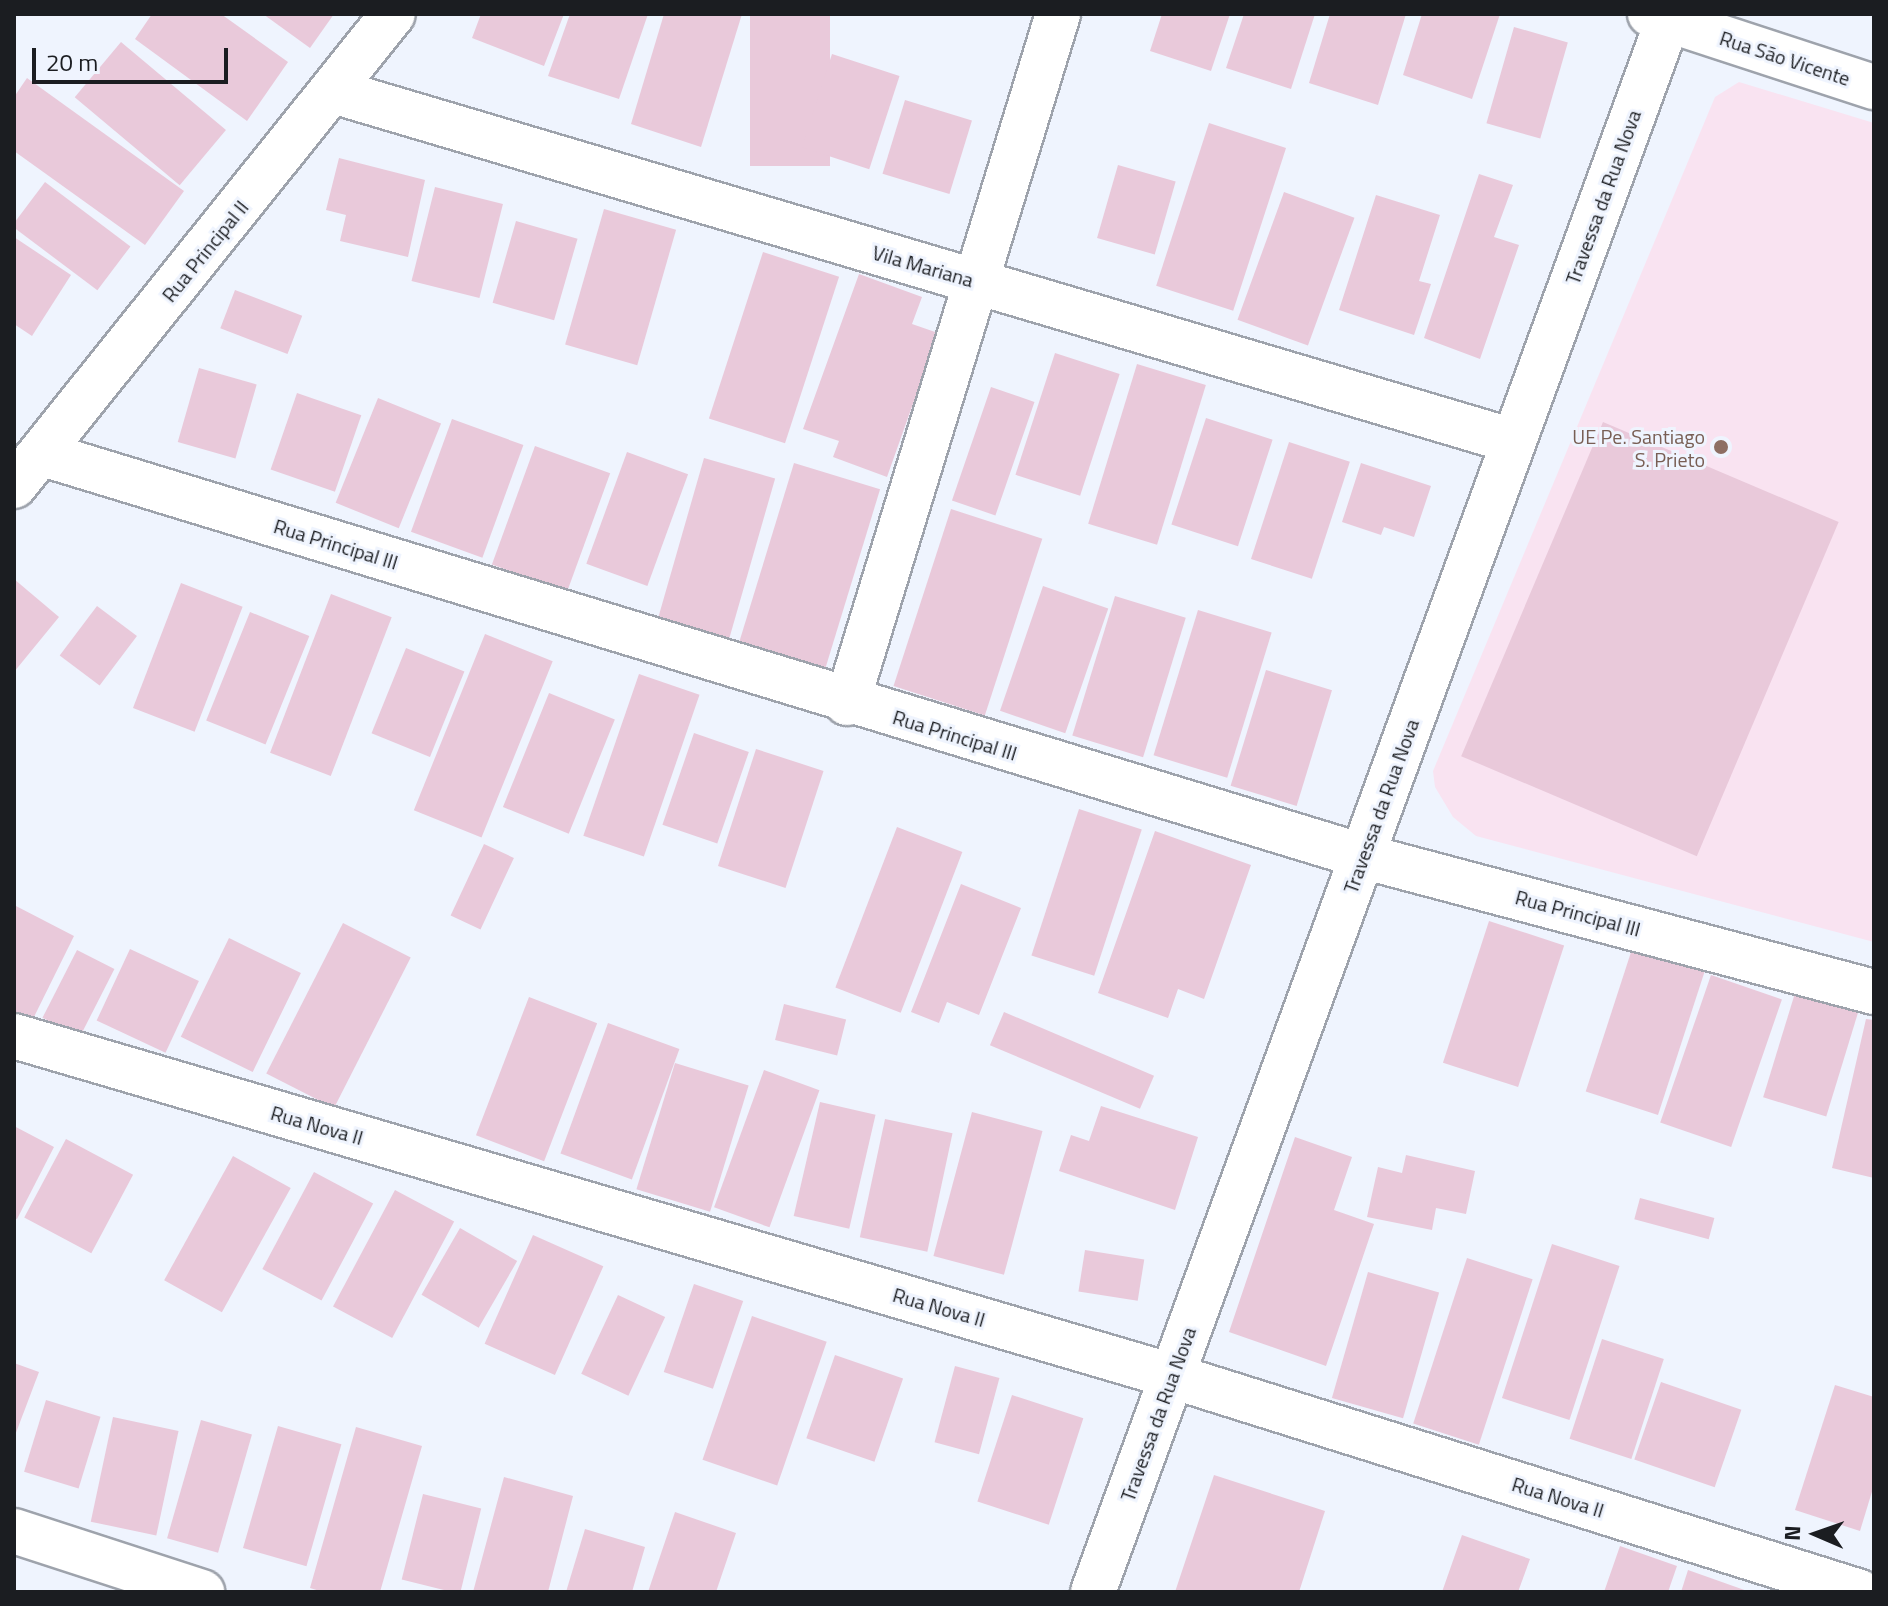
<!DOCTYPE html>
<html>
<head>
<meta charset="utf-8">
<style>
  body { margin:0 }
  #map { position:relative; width:1888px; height:1606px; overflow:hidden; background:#eff4fe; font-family:"Titillium Web",sans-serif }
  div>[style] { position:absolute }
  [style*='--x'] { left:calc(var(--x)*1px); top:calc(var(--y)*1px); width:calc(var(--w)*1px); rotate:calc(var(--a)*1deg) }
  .education>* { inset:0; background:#f9e3f1 }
  .building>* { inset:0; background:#e9c9da; transform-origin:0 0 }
  .roads { filter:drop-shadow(2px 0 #9ea3ac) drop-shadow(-2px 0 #9ea3ac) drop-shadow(0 2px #9ea3ac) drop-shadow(0 -2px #9ea3ac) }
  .minor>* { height:44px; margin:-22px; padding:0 22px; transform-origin:22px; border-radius:22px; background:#fff }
  .dots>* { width:22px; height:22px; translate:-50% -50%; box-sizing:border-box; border:4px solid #eff4fe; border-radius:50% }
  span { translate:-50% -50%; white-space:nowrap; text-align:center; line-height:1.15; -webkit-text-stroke:6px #eff4fe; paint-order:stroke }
  .street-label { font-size:20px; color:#1b1d21 }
  .education-label { font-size:20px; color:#785e54 }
  .right { translate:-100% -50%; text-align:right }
  .frame { position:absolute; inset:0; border:16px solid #1b1d21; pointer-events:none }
  .north { position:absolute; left:1776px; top:1494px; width:80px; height:80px; -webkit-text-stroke:6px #eff4fe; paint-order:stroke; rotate:272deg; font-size:22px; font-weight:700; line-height:32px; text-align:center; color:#1b1d21 }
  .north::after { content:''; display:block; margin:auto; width:28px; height:36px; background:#1b1d21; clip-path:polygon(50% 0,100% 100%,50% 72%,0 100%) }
  .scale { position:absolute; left:32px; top:48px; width:196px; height:36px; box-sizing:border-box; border:4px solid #1b1d21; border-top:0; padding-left:10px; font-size:24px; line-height:28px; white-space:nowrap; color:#1b1d21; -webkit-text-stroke:6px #eff4fe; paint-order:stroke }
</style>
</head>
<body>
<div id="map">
  <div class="education">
    <div style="clip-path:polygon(1739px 82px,1874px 123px,1874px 942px,1476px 836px,1453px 817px,1435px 787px,1433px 771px,1715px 97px)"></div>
  </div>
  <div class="building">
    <div style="clip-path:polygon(152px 14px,221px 14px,288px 62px,247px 121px,135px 39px)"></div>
    <div style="clip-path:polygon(263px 14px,334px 14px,310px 48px)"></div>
    <div style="clip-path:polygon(481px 14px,564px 14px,544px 66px,472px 38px)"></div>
    <div style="clip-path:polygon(570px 14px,648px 14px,619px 99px,548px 76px)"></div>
    <div style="clip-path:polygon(664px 14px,742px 14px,701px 147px,631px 124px)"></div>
    <div style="left:750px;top:14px;width:80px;height:152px"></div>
    <div style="clip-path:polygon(1162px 14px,1230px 14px,1211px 71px,1150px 51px)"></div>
    <div style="clip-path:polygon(1244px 14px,1315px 14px,1291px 89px,1226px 68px)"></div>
    <div style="clip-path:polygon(1330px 14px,1406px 14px,1378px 105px,1309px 83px)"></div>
    <div style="clip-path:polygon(1422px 14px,1500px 14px,1472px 99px,1403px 75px)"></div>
    <div style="left:1514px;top:27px;width:56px;height:100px;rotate:16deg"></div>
    <div style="left:121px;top:42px;width:137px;height:72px;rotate:40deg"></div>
    <div style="left:832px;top:54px;width:71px;height:98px;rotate:18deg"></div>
    <div style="clip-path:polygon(27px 78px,184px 191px,145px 245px,14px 151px,14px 97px)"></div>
    <div style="left:905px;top:100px;width:70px;height:77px;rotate:17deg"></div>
    <div style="left:1209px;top:123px;width:81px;height:171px;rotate:18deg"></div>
    <div style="clip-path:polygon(339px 158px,425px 180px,408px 257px,340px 241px,346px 215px,326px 210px)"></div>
    <div style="left:1118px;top:165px;width:60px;height:76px;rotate:16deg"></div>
    <div style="clip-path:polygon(1479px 174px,1513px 185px,1494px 237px,1519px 245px,1480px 359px,1424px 338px)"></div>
    <div style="left:45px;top:182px;width:107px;height:55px;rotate:37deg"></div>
    <div style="left:435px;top:187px;width:70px;height:97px;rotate:14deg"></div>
    <div style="left:1284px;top:192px;width:75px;height:136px;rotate:20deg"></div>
    <div style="clip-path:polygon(1376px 195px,1440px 215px,1419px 281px,1431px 284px,1414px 335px,1339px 310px)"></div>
    <div style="left:604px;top:209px;width:75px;height:141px;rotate:16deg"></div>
    <div style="left:516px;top:221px;width:64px;height:85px;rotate:16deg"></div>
    <div style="clip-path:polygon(14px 237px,71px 275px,32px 336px,14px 324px)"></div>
    <div style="left:763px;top:252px;width:80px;height:175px;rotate:18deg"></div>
    <div style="clip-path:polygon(859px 274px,922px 297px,912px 324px,938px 333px,887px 477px,833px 457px,839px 441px,803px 429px)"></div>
    <div style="left:235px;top:290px;width:72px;height:41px;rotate:21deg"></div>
    <div style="left:1055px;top:353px;width:68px;height:128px;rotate:18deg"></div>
    <div style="left:1137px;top:364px;width:72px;height:167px;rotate:17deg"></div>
    <div style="left:199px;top:368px;width:60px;height:77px;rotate:16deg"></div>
    <div style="left:991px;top:387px;width:46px;height:120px;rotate:19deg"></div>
    <div style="left:297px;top:393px;width:68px;height:81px;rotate:19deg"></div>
    <div style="left:378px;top:398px;width:68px;height:113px;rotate:22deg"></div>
    <div style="left:1206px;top:418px;width:70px;height:112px;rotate:18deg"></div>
    <div style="left:452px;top:419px;width:76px;height:120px;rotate:20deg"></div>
    <div style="left:1603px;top:422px;width:256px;height:363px;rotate:23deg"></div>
    <div style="left:1289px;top:442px;width:64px;height:123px;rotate:18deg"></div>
    <div style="left:535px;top:446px;width:80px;height:126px;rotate:20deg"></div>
    <div style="left:627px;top:452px;width:65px;height:119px;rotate:20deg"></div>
    <div style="left:704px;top:458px;width:74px;height:168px;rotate:16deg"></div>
    <div style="left:794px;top:463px;width:90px;height:187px;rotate:17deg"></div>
    <div style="clip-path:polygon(1361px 463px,1431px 486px,1414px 537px,1384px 527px,1381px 535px,1342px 522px)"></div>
    <div style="left:951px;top:509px;width:96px;height:186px;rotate:18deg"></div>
    <div style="clip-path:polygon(14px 579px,59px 617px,14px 672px)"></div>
    <div style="left:181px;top:583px;width:66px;height:134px;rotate:21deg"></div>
    <div style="left:1043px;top:586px;width:69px;height:132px;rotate:19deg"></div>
    <div style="left:331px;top:594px;width:65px;height:170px;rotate:21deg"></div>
    <div style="left:1115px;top:596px;width:74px;height:146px;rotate:17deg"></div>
    <div style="left:97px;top:606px;width:50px;height:62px;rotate:37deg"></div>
    <div style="left:1198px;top:610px;width:77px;height:152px;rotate:17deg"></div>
    <div style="left:250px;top:612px;width:64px;height:117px;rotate:22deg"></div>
    <div style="left:485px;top:634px;width:73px;height:190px;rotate:22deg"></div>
    <div style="left:406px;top:648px;width:63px;height:92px;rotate:22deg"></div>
    <div style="left:1266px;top:670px;width:69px;height:121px;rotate:17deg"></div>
    <div style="left:639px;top:674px;width:64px;height:171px;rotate:19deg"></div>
    <div style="left:549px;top:693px;width:71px;height:123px;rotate:22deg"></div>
    <div style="left:694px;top:733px;width:58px;height:97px;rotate:19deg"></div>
    <div style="left:756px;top:749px;width:71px;height:123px;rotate:18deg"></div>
    <div style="left:1079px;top:809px;width:66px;height:154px;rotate:18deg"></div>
    <div style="left:897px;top:827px;width:70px;height:172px;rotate:21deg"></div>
    <div style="clip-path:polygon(1155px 831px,1251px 865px,1204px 999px,1178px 989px,1168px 1018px,1098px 993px)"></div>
    <div style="left:484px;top:844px;width:33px;height:79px;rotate:25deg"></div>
    <div style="clip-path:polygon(961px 884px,1021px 908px,979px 1015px,947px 1002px,939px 1023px,911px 1012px)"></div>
    <div style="clip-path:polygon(14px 905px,74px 936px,30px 1025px,14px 1017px)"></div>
    <div style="left:1489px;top:921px;width:79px;height:149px;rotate:18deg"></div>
    <div style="left:343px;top:923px;width:76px;height:169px;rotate:27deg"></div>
    <div style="left:229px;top:938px;width:80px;height:110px;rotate:26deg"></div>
    <div style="left:1633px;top:946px;width:76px;height:153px;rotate:18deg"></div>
    <div style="left:130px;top:949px;width:76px;height:79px;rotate:25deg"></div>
    <div style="left:77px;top:950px;width:42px;height:76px;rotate:27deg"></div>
    <div style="left:1711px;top:975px;width:75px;height:156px;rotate:19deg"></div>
    <div style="left:1795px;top:993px;width:66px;height:109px;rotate:17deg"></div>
    <div style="left:529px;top:997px;width:73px;height:148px;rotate:21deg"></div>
    <div style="left:784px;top:1004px;width:64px;height:37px;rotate:14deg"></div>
    <div style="left:1004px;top:1012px;width:163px;height:36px;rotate:23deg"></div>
    <div style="clip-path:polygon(1866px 1019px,1874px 1020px,1874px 1178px,1832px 1168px)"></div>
    <div style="left:608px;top:1023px;width:76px;height:139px;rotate:20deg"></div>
    <div style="left:675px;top:1063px;width:77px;height:132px;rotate:17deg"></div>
    <div style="left:764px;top:1070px;width:59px;height:146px;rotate:20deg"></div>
    <div style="left:820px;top:1102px;width:57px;height:117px;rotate:13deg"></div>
    <div style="clip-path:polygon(1101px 1106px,1198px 1137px,1175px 1210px,1059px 1171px,1071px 1135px,1089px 1141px)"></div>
    <div style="left:972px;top:1112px;width:73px;height:149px;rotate:15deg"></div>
    <div style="left:885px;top:1119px;width:69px;height:121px;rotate:12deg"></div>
    <div style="clip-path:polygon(14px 1126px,54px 1147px,17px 1219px,14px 1218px)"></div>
    <div style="clip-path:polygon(1295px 1137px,1352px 1157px,1334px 1210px,1374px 1224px,1326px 1366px,1229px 1332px)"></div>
    <div style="left:66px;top:1139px;width:76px;height:89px;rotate:28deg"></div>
    <div style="clip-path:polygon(1406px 1155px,1475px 1171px,1466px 1214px,1436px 1208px,1432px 1230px,1367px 1217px,1378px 1167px,1402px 1173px)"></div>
    <div style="left:233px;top:1156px;width:66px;height:142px;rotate:29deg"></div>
    <div style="left:314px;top:1172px;width:67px;height:110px;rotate:28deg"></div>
    <div style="left:395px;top:1190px;width:67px;height:132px;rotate:28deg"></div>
    <div style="left:1640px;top:1198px;width:77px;height:22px;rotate:15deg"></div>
    <div style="left:460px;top:1228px;width:66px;height:77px;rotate:30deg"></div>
    <div style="left:533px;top:1235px;width:77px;height:119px;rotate:24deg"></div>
    <div style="left:1552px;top:1244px;width:71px;height:162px;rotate:18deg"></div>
    <div style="left:1085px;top:1250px;width:60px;height:42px;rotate:9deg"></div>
    <div style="left:1467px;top:1258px;width:69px;height:174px;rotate:18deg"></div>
    <div style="left:1368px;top:1272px;width:74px;height:131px;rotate:16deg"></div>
    <div style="left:694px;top:1284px;width:52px;height:93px;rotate:19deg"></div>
    <div style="left:618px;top:1295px;width:52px;height:87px;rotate:25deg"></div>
    <div style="left:752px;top:1316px;width:79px;height:152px;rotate:19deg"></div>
    <div style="left:1602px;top:1339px;width:65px;height:105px;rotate:18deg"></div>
    <div style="left:835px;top:1355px;width:72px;height:88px;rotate:19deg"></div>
    <div style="clip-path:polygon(14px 1363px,39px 1372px,14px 1438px)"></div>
    <div style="left:955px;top:1366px;width:46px;height:79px;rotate:15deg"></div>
    <div style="left:1661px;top:1382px;width:85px;height:82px;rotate:19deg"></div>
    <div style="clip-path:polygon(1835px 1385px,1874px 1397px,1874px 1485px,1860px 1531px,1795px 1510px)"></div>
    <div style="left:1012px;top:1395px;width:75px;height:112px;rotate:18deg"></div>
    <div style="left:46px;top:1400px;width:57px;height:75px;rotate:17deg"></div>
    <div style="left:113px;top:1417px;width:67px;height:107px;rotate:12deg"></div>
    <div style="left:201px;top:1420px;width:53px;height:123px;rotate:16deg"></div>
    <div style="left:278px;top:1426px;width:66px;height:127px;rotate:16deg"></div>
    <div style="clip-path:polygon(356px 1427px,422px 1446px,380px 1592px,323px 1592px,310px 1588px)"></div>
    <div style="clip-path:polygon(1214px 1475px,1325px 1511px,1299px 1592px,1175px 1592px)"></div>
    <div style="clip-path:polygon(504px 1477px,573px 1496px,548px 1592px,473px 1592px)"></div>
    <div style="left:423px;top:1494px;width:60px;height:88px;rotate:14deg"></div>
    <div style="clip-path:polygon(675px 1512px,736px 1533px,716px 1592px,648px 1592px)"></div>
    <div style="clip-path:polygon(585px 1529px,645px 1547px,632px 1592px,566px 1592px)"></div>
    <div style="clip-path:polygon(1462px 1535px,1530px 1559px,1518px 1592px,1442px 1592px)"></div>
    <div style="clip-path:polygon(1620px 1546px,1677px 1566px,1668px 1592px,1604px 1592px)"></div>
    <div style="clip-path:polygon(1688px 1570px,1750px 1592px,1681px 1592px)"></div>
  </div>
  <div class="roads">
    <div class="minor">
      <div style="--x:1650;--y:14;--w:236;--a:18.1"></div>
      <div style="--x:333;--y:91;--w:1231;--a:16.52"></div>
      <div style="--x:43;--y:454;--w:1379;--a:16.95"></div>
      <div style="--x:1362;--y:856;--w:530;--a:14.88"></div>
      <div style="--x:14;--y:486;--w:605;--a:-51.24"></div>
      <div style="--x:847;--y:703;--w:721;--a:-72.97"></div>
      <div style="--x:14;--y:1036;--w:1207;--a:16.36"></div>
      <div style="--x:1172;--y:1376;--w:721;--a:17.43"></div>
      <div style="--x:14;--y:1531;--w:198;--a:18"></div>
      <div style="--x:1093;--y:1592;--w:1674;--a:-69.91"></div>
    </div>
  </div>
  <div class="dots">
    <div style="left:1721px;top:447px;background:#8d6e63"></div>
  </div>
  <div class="street-label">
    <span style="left:1785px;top:58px;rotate:18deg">Rua São Vicente</span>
    <span style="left:1603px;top:197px;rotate:-70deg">Travessa da Rua Nova</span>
    <span style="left:205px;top:251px;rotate:-51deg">Rua Principal II</span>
    <span style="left:923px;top:266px;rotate:16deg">Vila Mariana</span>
    <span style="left:336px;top:544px;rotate:17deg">Rua Principal III</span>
    <span style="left:955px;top:735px;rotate:17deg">Rua Principal III</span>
    <span style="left:1381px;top:806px;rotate:-70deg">Travessa da Rua Nova</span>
    <span style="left:1578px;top:913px;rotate:15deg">Rua Principal III</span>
    <span style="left:317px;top:1125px;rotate:16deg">Rua Nova II</span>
    <span style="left:939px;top:1307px;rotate:16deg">Rua Nova II</span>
    <span style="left:1158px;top:1414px;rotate:-70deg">Travessa da Rua Nova</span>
    <span style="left:1558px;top:1497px;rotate:17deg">Rua Nova II</span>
  </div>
  <div class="education-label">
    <span class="right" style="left:1705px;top:448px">UE Pe. Santiago<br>S. Prieto</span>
  </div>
  <div class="frame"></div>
  <div class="north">N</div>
  <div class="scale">20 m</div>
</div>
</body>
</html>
